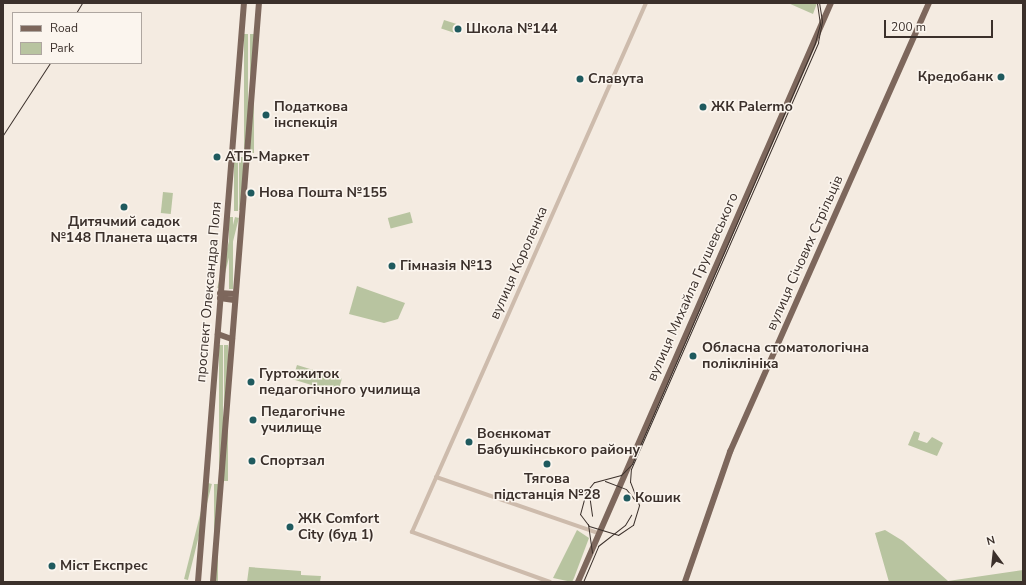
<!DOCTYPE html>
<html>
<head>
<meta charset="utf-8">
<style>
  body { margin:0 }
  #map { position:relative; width:1026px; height:585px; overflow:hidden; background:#f4ebe1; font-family:"Nunito Sans",sans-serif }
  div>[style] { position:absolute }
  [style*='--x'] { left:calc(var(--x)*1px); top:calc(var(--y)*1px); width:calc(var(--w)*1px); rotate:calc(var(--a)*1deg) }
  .green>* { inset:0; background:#b8c4a0; transform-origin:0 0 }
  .tertiary>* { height:4px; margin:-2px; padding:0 2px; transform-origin:2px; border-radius:2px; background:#cdbbac }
  .primary>* { height:5.5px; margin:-2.75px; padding:0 2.75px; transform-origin:2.75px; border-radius:2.75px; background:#7d675c }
  .tram>* { height:1px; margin:-0.5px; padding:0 0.5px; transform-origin:0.5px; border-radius:0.5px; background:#3b302b }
  .dots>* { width:11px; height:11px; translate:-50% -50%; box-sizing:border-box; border:2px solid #fbf5ee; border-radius:50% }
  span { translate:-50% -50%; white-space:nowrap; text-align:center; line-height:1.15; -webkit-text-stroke:3px #fbf5ee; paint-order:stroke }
  .poi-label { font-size:14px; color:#3b302b; font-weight:700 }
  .left { translate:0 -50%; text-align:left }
  .right { translate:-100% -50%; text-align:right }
  .street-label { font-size:14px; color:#3b302b }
  .frame { position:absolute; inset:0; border:4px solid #3b302b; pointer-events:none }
  .legend { position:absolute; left:12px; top:12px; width:130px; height:52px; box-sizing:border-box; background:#fbf5ee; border:1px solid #aea6a0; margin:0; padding:5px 7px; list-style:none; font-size:12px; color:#3b302b }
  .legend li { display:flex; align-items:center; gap:8px; height:20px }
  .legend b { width:20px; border:1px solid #aea6a0 }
  .north { position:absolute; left:974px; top:533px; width:40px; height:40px; -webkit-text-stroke:3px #fbf5ee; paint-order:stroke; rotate:345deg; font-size:11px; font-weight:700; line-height:16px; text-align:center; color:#3b302b }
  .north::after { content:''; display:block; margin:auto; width:14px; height:18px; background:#3b302b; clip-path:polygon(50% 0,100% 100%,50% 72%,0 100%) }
  .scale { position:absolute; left:884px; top:20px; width:109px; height:18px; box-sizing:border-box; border:2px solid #3b302b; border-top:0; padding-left:5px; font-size:12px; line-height:14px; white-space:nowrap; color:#3b302b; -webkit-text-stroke:3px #fbf5ee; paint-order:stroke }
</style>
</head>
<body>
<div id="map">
  <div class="green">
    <div style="clip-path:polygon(788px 3px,817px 3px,813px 14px)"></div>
    <div style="left:444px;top:20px;width:19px;height:9px;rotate:18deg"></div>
    <div style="left:244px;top:34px;width:4px;height:119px"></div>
    <div style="left:250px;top:34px;width:4px;height:119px"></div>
    <div style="left:234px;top:157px;width:4px;height:54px"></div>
    <div style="left:239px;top:157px;width:4px;height:53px"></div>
    <div style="left:163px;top:192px;width:10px;height:21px;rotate:6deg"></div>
    <div style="left:410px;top:212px;width:11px;height:23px;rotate:75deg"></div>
    <div style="left:229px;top:217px;width:4px;height:72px"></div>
    <div style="left:235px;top:217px;width:4px;height:73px;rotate:14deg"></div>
    <div style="clip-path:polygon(357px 286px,405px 303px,398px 319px,384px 323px,349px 314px)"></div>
    <div style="left:219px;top:345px;width:4px;height:136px"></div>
    <div style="left:224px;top:345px;width:4px;height:136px"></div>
    <div style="left:297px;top:365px;width:47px;height:15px;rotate:17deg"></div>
    <div style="clip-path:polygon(914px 431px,920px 433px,918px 440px,927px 443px,932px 437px,943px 443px,937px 456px,908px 445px)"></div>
    <div style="left:208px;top:483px;width:4px;height:99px;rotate:14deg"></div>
    <div style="left:214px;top:484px;width:4px;height:98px"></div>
    <div style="clip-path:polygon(577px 530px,589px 538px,574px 578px,572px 582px,553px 578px)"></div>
    <div style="clip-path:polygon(885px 530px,903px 541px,948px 581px,1023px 570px,1023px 582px,889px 582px,875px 533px)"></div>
    <div style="clip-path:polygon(249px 567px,301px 571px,301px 575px,321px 576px,320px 582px,247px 582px)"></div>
  </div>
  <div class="tertiary">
    <div style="--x:436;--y:477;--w:171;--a:19.1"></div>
    <div style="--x:550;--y:582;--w:147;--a:-160.1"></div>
    <div style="--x:412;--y:532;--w:578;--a:-66.14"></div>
  </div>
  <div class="primary">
    <div style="--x:220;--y:293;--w:15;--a:4"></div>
    <div style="--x:220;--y:298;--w:14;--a:8"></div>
    <div style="--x:218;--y:334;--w:15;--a:20"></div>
    <div style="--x:198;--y:582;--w:581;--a:-85.46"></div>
    <div style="--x:213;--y:582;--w:581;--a:-85.46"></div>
    <div style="--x:578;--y:582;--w:632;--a:-66.4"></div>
    <div style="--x:685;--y:582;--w:138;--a:-70.9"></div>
    <div style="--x:730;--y:452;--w:491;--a:-66.1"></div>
  </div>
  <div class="tram">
    <div style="--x:817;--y:3;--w:21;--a:82"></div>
    <div style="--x:820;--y:24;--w:20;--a:105"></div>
    <div style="--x:815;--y:43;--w:459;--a:113.5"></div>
    <div style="--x:632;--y:464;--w:16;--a:135"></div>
    <div style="--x:621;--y:475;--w:28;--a:165"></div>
    <div style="--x:594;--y:482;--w:13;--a:129"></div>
    <div style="--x:586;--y:492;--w:23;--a:105"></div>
    <div style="--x:580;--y:514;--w:15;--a:53"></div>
    <div style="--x:589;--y:526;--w:30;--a:17"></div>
    <div style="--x:618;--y:535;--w:18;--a:-34"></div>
    <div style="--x:633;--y:525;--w:21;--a:-73"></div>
    <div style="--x:639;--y:505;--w:25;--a:-111"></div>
    <div style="--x:630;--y:482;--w:13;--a:-86"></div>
    <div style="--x:631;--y:469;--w:466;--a:-66.3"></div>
    <div style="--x:818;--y:42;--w:21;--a:-79"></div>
    <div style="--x:822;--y:21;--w:18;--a:-99"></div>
    <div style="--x:76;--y:13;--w:12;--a:-59"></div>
    <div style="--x:3;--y:135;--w:86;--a:-56.9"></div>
    <div style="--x:605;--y:481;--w:22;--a:21"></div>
    <div style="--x:626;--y:489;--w:13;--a:51"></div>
    <div style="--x:589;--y:494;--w:22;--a:82"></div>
    <div style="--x:588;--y:524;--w:29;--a:82"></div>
    <div style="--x:583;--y:582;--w:39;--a:-67"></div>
    <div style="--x:598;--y:546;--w:34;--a:-38"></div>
    <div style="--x:625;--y:525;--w:12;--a:-59"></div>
  </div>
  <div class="dots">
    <div style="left:458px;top:29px;background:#1f5a5e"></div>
    <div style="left:1001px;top:77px;background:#1f5a5e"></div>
    <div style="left:580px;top:79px;background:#1f5a5e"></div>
    <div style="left:703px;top:107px;background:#1f5a5e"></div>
    <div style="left:266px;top:115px;background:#1f5a5e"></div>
    <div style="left:217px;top:157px;background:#1f5a5e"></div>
    <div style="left:251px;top:193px;background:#1f5a5e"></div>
    <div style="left:124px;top:207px;background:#1f5a5e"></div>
    <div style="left:392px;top:266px;background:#1f5a5e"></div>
    <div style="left:693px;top:356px;background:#1f5a5e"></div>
    <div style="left:251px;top:382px;background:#1f5a5e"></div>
    <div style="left:253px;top:420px;background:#1f5a5e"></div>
    <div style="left:469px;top:442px;background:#1f5a5e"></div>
    <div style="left:252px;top:461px;background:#1f5a5e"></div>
    <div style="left:547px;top:464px;background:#1f5a5e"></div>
    <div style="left:627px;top:498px;background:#1f5a5e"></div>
    <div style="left:290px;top:527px;background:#1f5a5e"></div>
    <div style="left:52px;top:566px;background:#1f5a5e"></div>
  </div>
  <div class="poi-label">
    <span class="left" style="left:466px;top:29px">Школа №144</span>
    <span class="right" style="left:993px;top:77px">Кредобанк</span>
    <span class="left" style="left:588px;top:79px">Славута</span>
    <span class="left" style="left:274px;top:115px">Податкова<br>інспекція</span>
    <span class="left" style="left:711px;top:107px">ЖК Palermo</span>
    <span class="left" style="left:225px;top:157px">АТБ-Маркет</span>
    <span class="left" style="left:259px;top:193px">Нова Пошта №155</span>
    <span style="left:124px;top:230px">Дитячмий садок<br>№148 Планета щастя</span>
    <span class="left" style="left:400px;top:266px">Гімназія №13</span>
    <span class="left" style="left:702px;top:356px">Обласна стоматологічна<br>поліклініка</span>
    <span class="left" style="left:259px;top:382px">Гуртожиток<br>педагогічного училища</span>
    <span class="left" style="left:261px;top:420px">Педагогічне<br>училище</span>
    <span class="left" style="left:477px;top:442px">Воєнкомат<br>Бабушкінського району</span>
    <span class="left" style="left:260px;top:461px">Спортзал</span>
    <span style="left:547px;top:487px">Тягова<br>пiдстанцiя №28</span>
    <span class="left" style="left:635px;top:498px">Кошик</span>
    <span class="left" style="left:298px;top:527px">ЖК Comfort<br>City (буд 1)</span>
    <span class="left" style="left:60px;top:566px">Міст Експрес</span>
  </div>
  <div class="street-label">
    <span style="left:805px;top:253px;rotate:-66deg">вулиця Січових Стрільців</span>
    <span style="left:519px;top:263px;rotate:-66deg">вулиця Короленка</span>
    <span style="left:693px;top:287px;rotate:-66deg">вулиця Михайла Грушевського</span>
    <span style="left:209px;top:292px;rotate:-85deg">проспект Олександра Поля</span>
  </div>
  <div class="frame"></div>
  <ul class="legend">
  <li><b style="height:5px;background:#7d675c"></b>Road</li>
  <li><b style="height:11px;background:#b8c4a0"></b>Park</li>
  </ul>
  <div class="north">N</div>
  <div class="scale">200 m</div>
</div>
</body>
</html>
